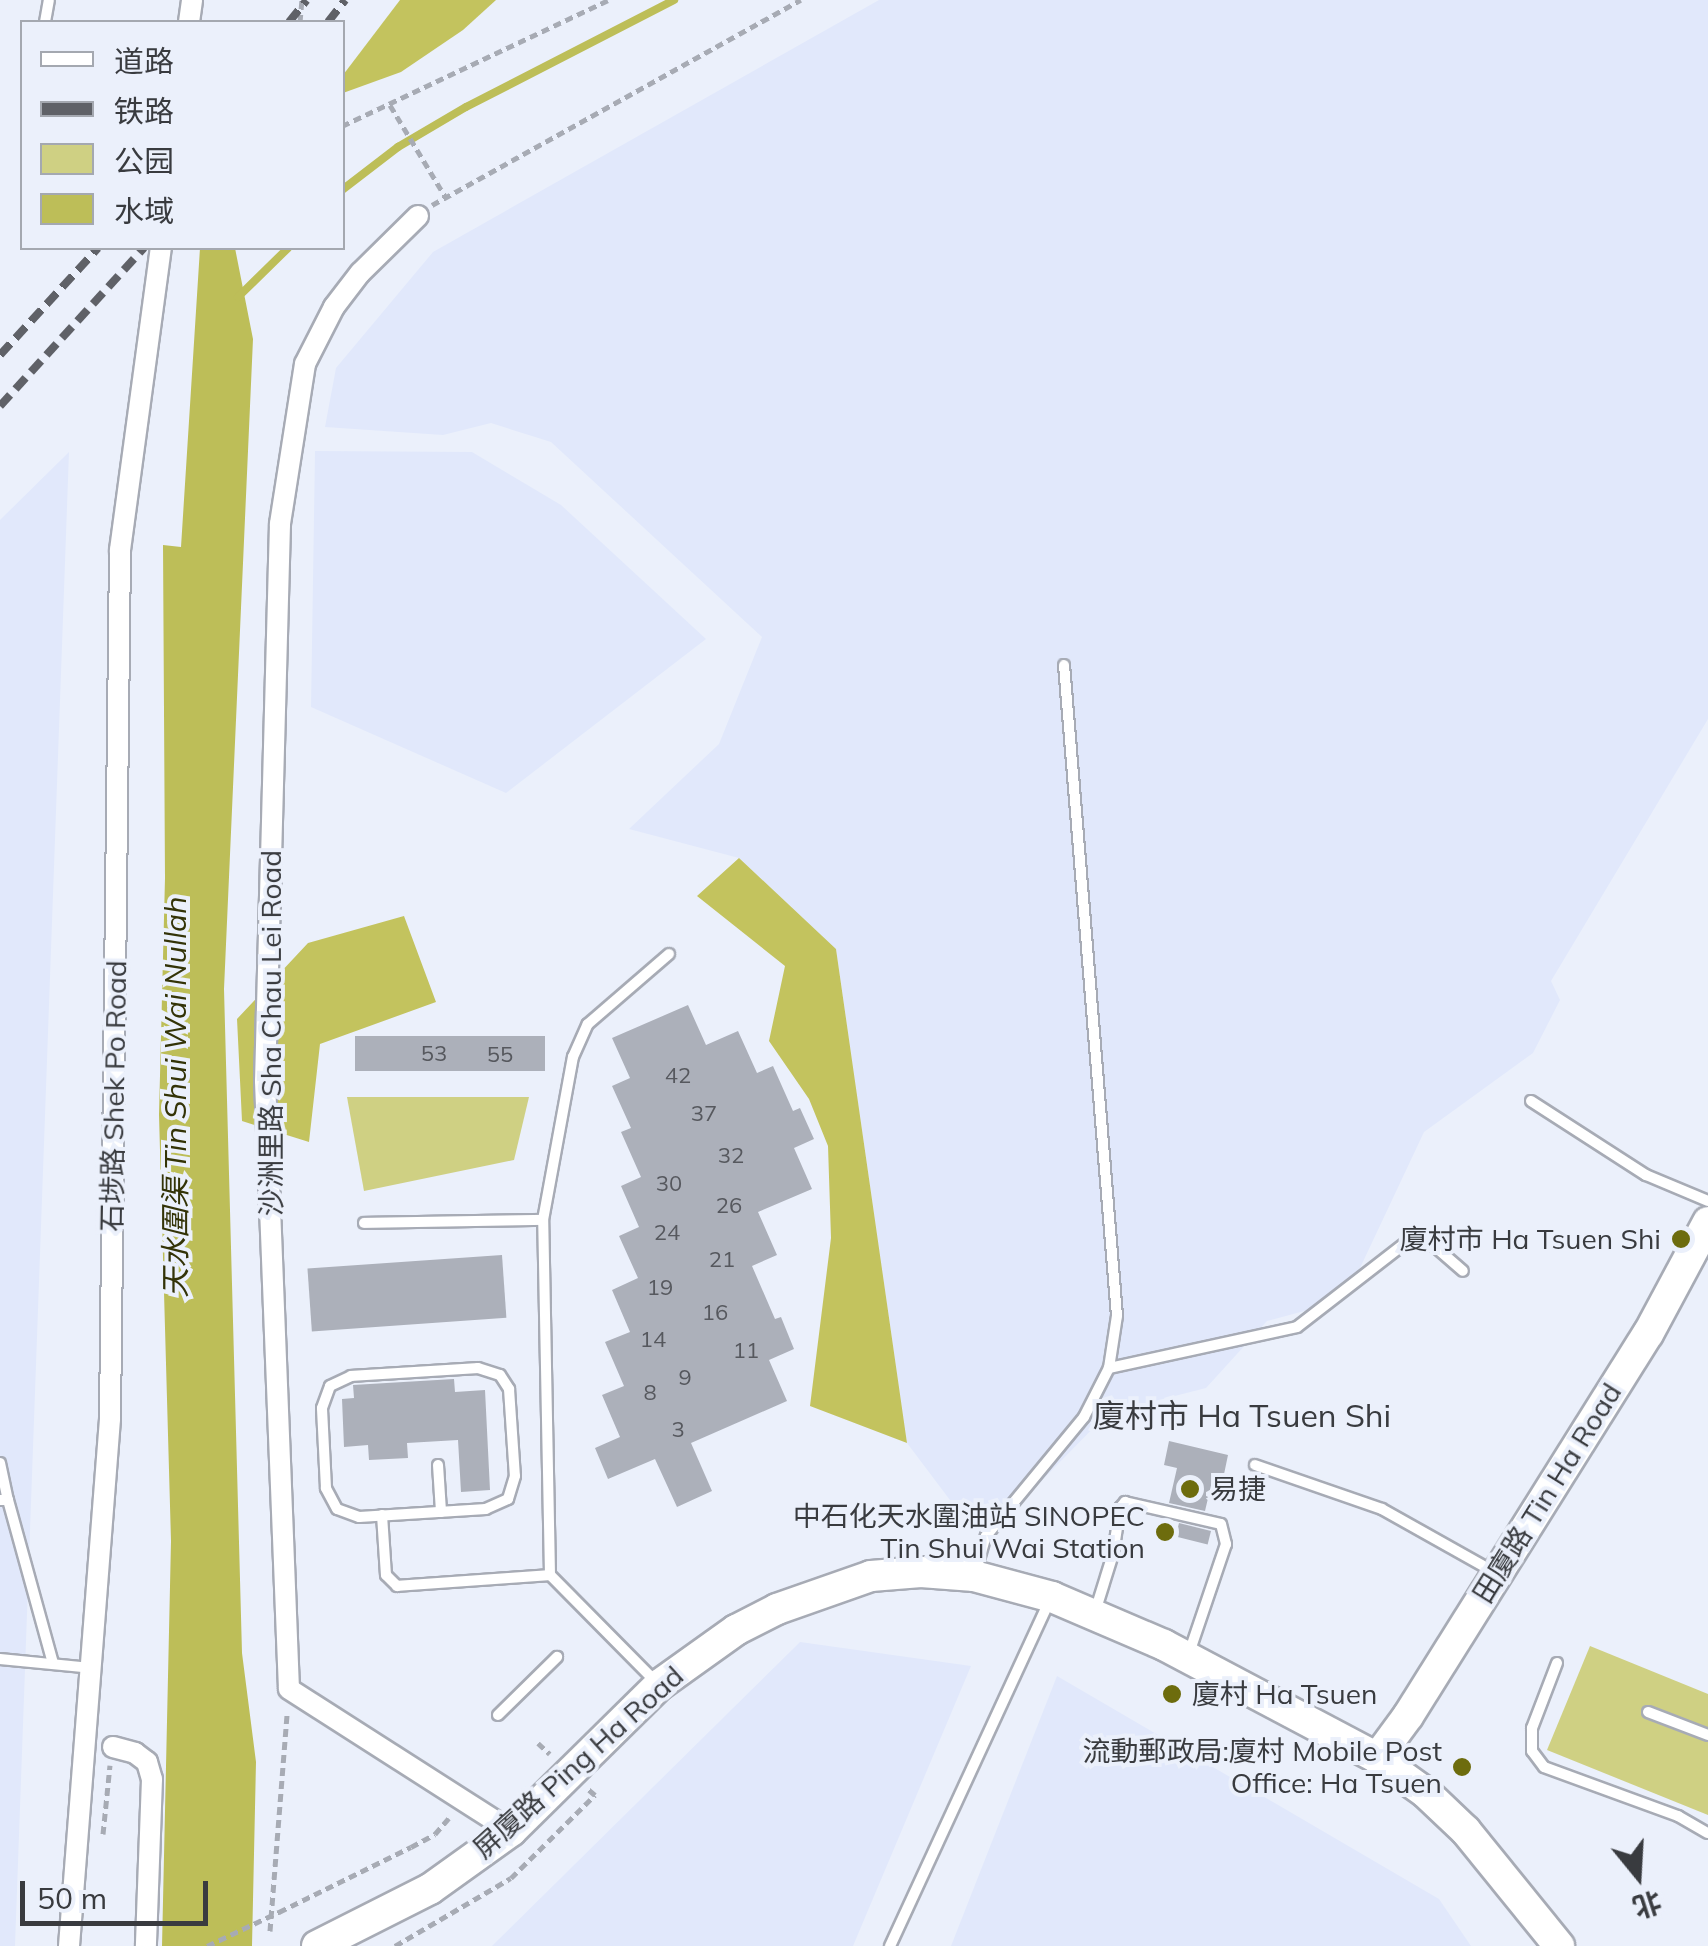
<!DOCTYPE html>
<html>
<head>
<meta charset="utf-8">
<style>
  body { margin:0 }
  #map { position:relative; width:1708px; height:1946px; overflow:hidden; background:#ebf0fb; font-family:Mulish,"Noto Sans SC",sans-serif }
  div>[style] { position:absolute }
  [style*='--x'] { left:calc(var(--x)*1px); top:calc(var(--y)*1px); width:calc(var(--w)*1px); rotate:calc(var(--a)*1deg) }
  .built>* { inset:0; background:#e1e8fb }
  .green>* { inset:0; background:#cfd083 }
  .forest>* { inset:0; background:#c3c35e }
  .water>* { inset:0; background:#bdbe58 }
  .stream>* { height:8px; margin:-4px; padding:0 4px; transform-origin:4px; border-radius:4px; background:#bdbe58 }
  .building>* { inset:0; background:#acb0ba; transform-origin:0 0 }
  .path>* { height:5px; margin-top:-2.5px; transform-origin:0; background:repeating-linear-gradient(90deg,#a7abb4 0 8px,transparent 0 13px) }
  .roads { filter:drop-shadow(2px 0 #a7abb5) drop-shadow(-2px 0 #a7abb5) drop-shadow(0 2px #a7abb5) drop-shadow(0 -2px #a7abb5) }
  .lane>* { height:10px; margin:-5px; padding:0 5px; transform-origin:5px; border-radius:5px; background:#fff }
  .street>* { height:20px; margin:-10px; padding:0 10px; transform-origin:10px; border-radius:10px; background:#fff }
  .secondary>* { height:30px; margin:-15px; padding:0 15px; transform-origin:15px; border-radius:15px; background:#fff }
  .rail>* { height:8px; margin-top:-4px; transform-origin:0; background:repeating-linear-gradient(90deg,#5f6167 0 15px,transparent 0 23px) }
  .path-bridge>* { height:5px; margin-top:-2.5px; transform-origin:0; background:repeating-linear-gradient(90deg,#a7abb4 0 8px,transparent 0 13px) }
  .dots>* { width:28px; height:28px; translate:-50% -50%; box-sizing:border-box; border:5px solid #ebf0fb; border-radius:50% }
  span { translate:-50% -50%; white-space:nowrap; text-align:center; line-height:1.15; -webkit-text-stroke:8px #ebf0fb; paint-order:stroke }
  .number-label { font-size:22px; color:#56585e }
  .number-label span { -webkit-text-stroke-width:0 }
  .street-label { font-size:28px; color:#393b3f }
  .poi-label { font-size:28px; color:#393b3f }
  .right { translate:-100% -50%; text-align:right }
  .left { translate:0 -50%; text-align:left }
  .water-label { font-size:30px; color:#333307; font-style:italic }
  .quarter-label { font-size:32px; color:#393b3f }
  .legend { position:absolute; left:20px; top:20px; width:325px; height:230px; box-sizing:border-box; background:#ebf0fb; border:2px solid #a4a8b0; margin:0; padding:12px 18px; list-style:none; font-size:30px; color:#393b3f }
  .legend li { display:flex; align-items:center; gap:20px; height:50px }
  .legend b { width:50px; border:2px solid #a4a8b0 }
  .north { position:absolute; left:1588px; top:1826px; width:100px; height:100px; -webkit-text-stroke:8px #ebf0fb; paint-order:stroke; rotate:162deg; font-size:28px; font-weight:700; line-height:40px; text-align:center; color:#393b3f }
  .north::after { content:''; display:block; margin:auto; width:35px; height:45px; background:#393b3f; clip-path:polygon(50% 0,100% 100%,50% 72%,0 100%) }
  .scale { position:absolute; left:20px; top:1881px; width:188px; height:45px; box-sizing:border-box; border:5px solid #393b3f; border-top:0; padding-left:12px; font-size:30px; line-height:35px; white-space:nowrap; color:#393b3f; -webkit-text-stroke:8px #ebf0fb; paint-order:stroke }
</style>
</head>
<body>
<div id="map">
  <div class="built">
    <div style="clip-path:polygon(879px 0,1708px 0,1708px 719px,1551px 981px,1560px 1000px,1533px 1053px,1424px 1132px,1345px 1300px,1267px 1321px,1206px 1388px,1108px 1413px,1007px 1516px,956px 1508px,907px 1443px,836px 949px,739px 858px,629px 829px,719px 744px,762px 637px,551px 442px,491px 423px,443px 435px,325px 427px,336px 368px,433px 252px)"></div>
    <div style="clip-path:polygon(315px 451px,472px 452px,561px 505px,706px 639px,506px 793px,311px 707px)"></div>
    <div style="clip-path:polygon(69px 452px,15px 1946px,0 1946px,0 520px)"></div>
    <div style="clip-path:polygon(800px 1642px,971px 1666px,853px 1946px,492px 1946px)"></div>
    <div style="clip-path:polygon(1057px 1676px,1439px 1899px,1471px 1946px,951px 1946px)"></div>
  </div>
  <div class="green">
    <div style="clip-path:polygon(347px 1097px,529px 1097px,514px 1160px,364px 1191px)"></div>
    <div style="clip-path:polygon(1590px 1646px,1708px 1694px,1708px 1815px,1547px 1750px)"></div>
  </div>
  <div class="forest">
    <div style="clip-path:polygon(400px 0,496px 0,463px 30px,401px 72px,343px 93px,343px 75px)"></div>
    <div style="clip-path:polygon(739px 858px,836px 949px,907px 1443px,810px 1406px,831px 1238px,828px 1146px,809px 1099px,769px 1041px,785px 966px,697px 896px)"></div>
    <div style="clip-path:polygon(404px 916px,436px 1002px,320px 1044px,309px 1142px,242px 1121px,237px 1019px,308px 943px)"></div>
  </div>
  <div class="water">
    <div style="clip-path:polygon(200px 248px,235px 248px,253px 339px,224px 989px,242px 1653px,256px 1762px,252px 1946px,162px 1946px,171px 1541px,159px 1115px,165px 878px,163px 545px,181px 547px)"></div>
  </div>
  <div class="stream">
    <div style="--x:342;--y:190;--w:71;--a:-37.5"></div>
    <div style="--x:398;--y:147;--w:79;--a:-30.5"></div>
    <div style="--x:466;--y:107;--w:234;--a:-27.2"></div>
    <div style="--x:238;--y:297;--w:70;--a:-44.4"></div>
  </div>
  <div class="building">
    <div style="clip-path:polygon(688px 1005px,706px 1045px,738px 1031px,757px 1073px,773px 1066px,793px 1111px,800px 1108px,814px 1139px,794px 1148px,812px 1189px,758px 1212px,777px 1255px,752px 1266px,775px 1319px,781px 1317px,794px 1349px,769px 1360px,787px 1401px,691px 1443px,712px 1491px,677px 1507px,655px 1459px,608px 1479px,595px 1448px,620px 1437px,602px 1395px,624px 1386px,605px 1342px,630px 1332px,612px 1290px,638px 1278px,619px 1236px,639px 1227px,621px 1186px,641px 1177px,621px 1132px,631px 1128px,612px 1086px,630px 1078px,612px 1038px)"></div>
    <div style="left:355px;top:1036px;width:190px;height:35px"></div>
    <div style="left:502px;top:1255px;width:63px;height:195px;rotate:86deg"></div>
    <div style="clip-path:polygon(454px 1379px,455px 1392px,485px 1390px,490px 1490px,461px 1492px,458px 1440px,407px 1443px,408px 1458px,369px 1460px,368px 1445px,344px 1447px,342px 1399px,354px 1398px,353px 1385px)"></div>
    <div style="clip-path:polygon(1169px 1441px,1228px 1455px,1223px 1479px,1213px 1477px,1205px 1511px,1169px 1503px,1177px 1468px,1164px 1465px)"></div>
    <div style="left:1179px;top:1523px;width:33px;height:14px;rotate:14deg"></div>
  </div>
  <div class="path">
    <div style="--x:300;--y:22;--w:22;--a:-85"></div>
    <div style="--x:390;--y:105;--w:106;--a:58.9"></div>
    <div style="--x:342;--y:126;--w:294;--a:-25.3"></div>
    <div style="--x:432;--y:205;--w:422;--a:-29.1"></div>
    <div style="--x:538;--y:1743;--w:16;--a:43"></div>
    <div style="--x:103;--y:1834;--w:69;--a:-84.2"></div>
    <div style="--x:279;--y:1912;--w:147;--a:-26.2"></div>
    <div style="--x:411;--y:1847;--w:27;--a:-28"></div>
    <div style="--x:435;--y:1834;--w:21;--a:-49"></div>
    <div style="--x:270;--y:1931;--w:217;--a:-85.5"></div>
    <div style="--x:395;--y:1946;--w:134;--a:-30.4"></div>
    <div style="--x:511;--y:1878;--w:118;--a:-44.7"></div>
    <div style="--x:595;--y:1795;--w:9;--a:-139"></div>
  </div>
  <div class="roads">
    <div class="lane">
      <div style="--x:45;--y:22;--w:22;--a:-80"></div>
      <div style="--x:1531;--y:1101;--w:137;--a:32.8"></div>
      <div style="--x:1646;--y:1175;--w:67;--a:22.8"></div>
      <div style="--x:364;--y:1223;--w:179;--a:-1"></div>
      <div style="--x:478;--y:1368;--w:23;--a:18"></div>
      <div style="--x:500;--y:1375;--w:17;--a:57"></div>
      <div style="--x:509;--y:1389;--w:87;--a:86.1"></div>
      <div style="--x:515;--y:1476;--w:24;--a:107"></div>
      <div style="--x:508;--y:1499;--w:24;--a:156"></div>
      <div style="--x:486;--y:1509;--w:127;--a:176.4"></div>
      <div style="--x:359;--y:1517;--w:23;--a:-160"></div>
      <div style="--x:337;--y:1509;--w:24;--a:-118"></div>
      <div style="--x:326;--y:1488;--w:80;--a:-92.9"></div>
      <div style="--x:322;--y:1408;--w:23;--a:-70"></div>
      <div style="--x:330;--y:1386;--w:23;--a:-25"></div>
      <div style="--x:351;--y:1376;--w:127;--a:-3.6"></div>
      <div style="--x:1109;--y:1368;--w:192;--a:-12.3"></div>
      <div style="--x:1297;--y:1327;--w:140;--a:-37.8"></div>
      <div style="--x:1408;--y:1241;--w:17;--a:-10"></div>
      <div style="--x:1425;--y:1238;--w:50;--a:41"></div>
      <div style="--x:0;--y:1463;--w:38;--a:78"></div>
      <div style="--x:438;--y:1465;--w:47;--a:86.3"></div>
      <div style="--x:1255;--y:1465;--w:134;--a:19.1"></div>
      <div style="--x:1382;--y:1509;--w:131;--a:29.3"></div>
      <div style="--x:0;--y:1500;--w:8;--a:0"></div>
      <div style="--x:8;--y:1500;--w:169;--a:74.6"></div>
      <div style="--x:382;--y:1515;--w:60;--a:86.2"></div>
      <div style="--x:386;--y:1575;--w:16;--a:45"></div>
      <div style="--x:397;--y:1586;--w:153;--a:-4.1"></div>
      <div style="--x:976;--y:1570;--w:35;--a:-74"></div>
      <div style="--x:986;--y:1536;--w:154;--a:-50.5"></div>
      <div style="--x:1084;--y:1417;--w:55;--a:-63"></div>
      <div style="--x:1109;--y:1368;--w:53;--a:-81.3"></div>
      <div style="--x:1117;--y:1316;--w:653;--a:-94.65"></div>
      <div style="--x:1095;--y:1612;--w:61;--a:-72.8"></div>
      <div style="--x:1113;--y:1554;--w:47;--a:-81.3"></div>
      <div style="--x:1120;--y:1508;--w:8;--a:-50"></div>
      <div style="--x:1125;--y:1502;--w:98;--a:12.9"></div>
      <div style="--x:1221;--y:1524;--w:21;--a:76"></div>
      <div style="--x:1226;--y:1544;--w:118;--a:108.7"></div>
      <div style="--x:0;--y:1659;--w:91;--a:5.6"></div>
      <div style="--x:1557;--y:1663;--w:70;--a:111"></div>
      <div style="--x:1532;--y:1728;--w:23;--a:90"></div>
      <div style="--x:1532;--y:1751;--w:20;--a:53"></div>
      <div style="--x:1544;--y:1767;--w:143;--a:20.1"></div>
      <div style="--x:1678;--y:1816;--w:34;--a:30"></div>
      <div style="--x:655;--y:1681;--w:149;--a:-134.7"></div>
      <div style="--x:550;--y:1575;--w:355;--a:-91.1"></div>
      <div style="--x:543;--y:1220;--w:166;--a:-79.6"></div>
      <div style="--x:573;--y:1057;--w:36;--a:-66"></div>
      <div style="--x:588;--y:1024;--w:107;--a:-40.8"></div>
      <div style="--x:1648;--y:1712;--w:64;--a:21"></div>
      <div style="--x:498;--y:1715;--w:83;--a:-44.5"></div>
      <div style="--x:890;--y:1946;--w:379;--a:-65.2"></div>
    </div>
    <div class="street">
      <div style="--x:189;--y:22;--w:22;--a:-82"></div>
      <div style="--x:418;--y:216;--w:81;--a:135.5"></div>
      <div style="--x:360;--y:273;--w:43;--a:127.4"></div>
      <div style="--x:334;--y:307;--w:64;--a:117"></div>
      <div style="--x:305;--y:364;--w:162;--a:98.9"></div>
      <div style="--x:280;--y:524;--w:557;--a:91.54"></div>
      <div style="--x:265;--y:1081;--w:608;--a:87.74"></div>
      <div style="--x:289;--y:1689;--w:264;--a:32.6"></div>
      <div style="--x:113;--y:1747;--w:23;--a:15"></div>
      <div style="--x:135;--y:1753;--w:15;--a:37"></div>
      <div style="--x:147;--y:1762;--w:18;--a:74"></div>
      <div style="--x:152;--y:1779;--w:167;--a:92.1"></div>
      <div style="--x:69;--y:1946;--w:529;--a:-85.55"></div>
      <div style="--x:110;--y:1419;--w:869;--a:-89.34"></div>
      <div style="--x:120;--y:550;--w:305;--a:-82.3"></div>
    </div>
    <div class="secondary">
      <div style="--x:1377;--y:1758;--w:52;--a:-53.6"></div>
      <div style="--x:1408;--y:1716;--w:451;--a:-57.9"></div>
      <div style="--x:1648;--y:1334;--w:127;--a:-61.8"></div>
      <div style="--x:317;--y:1946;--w:127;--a:-26.8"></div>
      <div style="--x:430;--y:1889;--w:100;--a:-35.6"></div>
      <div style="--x:511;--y:1831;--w:208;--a:-44.6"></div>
      <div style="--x:659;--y:1685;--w:95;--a:-35.5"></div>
      <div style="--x:736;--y:1630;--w:46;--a:-27.1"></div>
      <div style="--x:777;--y:1609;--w:100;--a:-19.3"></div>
      <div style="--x:871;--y:1576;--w:50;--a:-4.6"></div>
      <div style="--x:921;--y:1572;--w:53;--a:4.3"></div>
      <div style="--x:974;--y:1576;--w:81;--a:15.1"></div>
      <div style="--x:1052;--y:1597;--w:122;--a:23.2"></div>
      <div style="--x:1164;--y:1645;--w:241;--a:27.9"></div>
      <div style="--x:1377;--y:1758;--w:60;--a:35.5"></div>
      <div style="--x:1426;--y:1793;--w:55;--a:43.5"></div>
      <div style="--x:1466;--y:1831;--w:148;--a:51"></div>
    </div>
  </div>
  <div class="rail">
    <div style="--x:289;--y:22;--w:28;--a:-51"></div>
    <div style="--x:328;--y:22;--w:28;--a:-52"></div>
    <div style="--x:0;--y:355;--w:145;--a:-47.5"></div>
    <div style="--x:0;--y:406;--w:214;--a:-47.7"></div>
  </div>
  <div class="path-bridge">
    <div style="--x:207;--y:1946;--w:80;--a:-25.3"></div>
  </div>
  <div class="dots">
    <div style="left:1681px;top:1239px;background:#6d6c0d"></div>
    <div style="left:1190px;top:1489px;background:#6d6c0d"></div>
    <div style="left:1165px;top:1532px;background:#6d6c0d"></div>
    <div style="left:1172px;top:1694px;background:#6d6c0d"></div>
    <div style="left:1462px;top:1767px;background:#6d6c0d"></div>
  </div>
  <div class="number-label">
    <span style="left:434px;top:1054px">53</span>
    <span style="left:500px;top:1055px">55</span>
    <span style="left:678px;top:1076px">42</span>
    <span style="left:704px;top:1114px">37</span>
    <span style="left:731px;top:1156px">32</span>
    <span style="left:669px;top:1184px">30</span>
    <span style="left:729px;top:1206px">26</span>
    <span style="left:667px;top:1233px">24</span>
    <span style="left:722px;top:1260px">21</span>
    <span style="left:660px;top:1288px">19</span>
    <span style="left:715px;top:1313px">16</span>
    <span style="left:653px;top:1340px">14</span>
    <span style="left:746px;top:1351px">11</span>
    <span style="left:685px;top:1378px">9</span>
    <span style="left:650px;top:1393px">8</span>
    <span style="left:678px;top:1430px">3</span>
  </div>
  <div class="street-label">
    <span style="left:271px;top:1033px;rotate:-90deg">沙洲里路 Sha Chau Lei Road</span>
    <span style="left:114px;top:1096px;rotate:-89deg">石埗路 Shek Po Road</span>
    <span style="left:1547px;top:1493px;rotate:-58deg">田廈路 Tin Ha Road</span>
    <span style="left:578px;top:1762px;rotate:-42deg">屏廈路 Ping Ha Road</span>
  </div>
  <div class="poi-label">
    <span class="right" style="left:1661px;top:1239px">廈村市 Ha Tsuen Shi</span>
    <span class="left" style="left:1210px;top:1489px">易捷</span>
    <span class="right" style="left:1145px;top:1532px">中石化天水圍油站 SINOPEC<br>Tin Shui Wai Station</span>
    <span class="left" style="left:1192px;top:1694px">廈村 Ha Tsuen</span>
    <span class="right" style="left:1442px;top:1767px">流動郵政局:廈村 Mobile Post<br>Office: Ha Tsuen</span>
  </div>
  <div class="water-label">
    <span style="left:175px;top:1097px;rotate:-90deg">天水圍渠 Tin Shui Wai Nullah</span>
  </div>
  <div class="quarter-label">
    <span style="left:1242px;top:1415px">廈村市 Ha Tsuen Shi</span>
  </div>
  <ul class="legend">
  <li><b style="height:12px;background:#fff"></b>道路</li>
  <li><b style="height:12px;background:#5f6167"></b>铁路</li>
  <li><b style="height:28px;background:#cfd083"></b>公园</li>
  <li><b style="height:28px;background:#bdbe58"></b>水域</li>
  </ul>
  <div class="north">北</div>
  <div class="scale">50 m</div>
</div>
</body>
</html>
